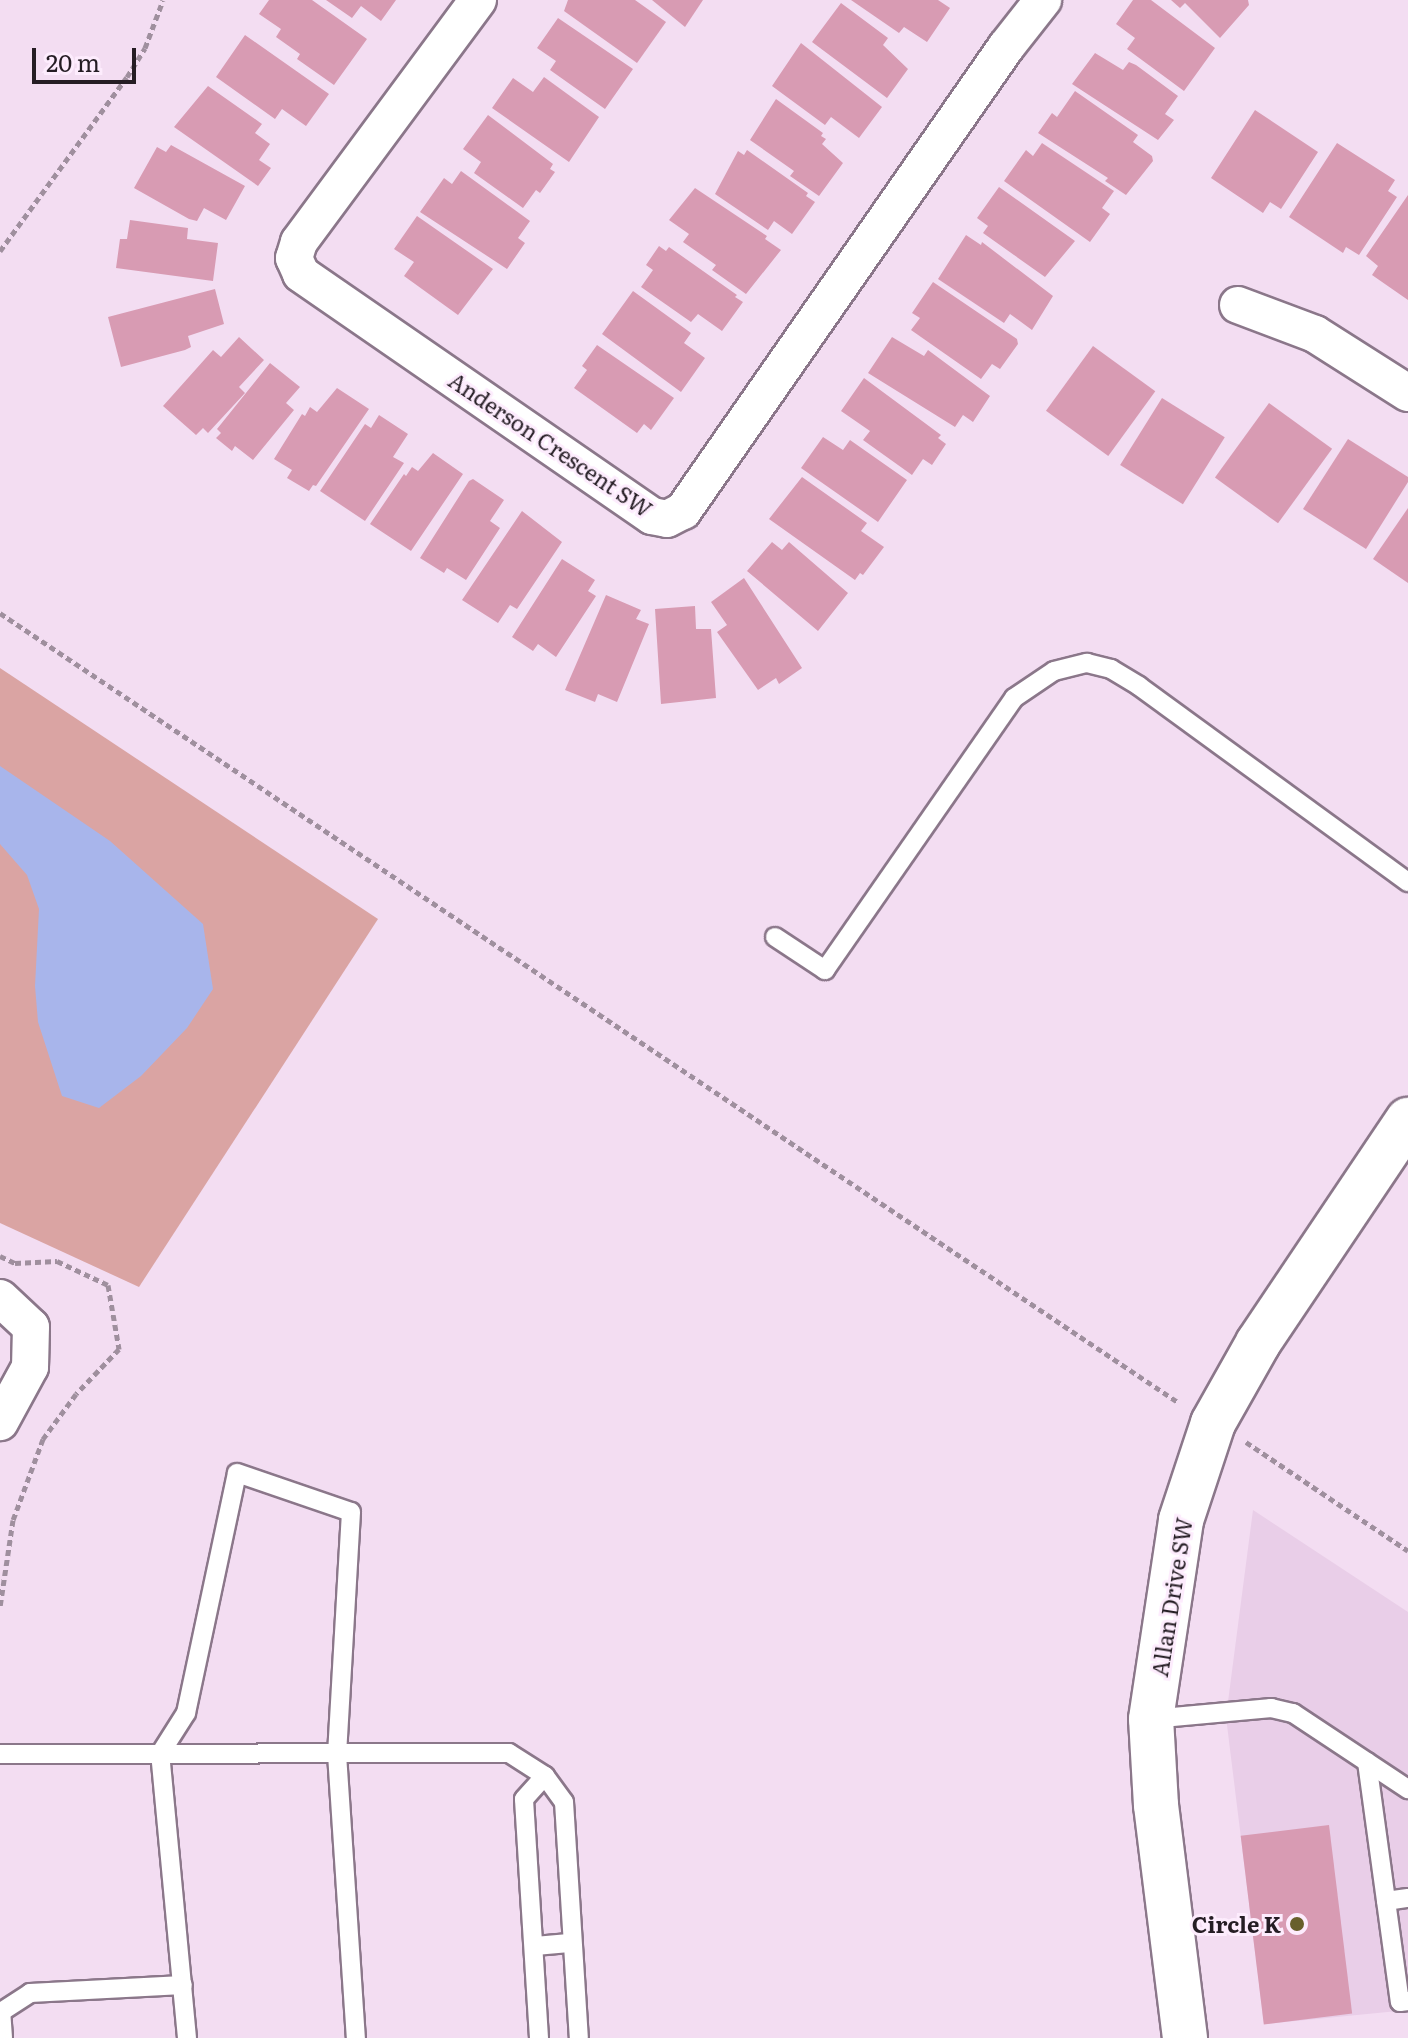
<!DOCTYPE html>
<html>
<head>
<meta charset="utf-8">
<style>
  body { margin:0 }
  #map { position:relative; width:1408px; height:2038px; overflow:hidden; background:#f3ddf2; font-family:Literata,serif }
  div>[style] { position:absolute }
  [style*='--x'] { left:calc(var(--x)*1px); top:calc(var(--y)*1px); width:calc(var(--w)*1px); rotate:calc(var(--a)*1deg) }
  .built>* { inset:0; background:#e9cee8 }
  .green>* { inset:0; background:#daa4a3 }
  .water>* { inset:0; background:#a8b5eb }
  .building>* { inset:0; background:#d89bb3; transform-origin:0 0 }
  .path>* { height:5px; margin-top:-2.5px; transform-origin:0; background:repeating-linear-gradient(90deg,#9f8f9e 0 6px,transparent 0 10px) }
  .roads { filter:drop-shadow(2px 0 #8b778a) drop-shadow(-2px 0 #8b778a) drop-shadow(0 2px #8b778a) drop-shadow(0 -2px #8b778a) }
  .service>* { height:18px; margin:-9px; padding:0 9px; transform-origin:9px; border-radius:9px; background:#fff }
  .minor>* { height:36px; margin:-18px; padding:0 18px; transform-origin:18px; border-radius:18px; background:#fff }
  .tertiary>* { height:44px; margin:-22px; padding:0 22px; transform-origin:22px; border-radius:22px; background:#fff }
  .dots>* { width:22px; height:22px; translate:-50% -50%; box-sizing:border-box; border:4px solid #fdecfd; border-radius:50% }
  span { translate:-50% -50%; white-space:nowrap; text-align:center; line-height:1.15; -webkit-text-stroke:6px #fdecfd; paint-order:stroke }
  .street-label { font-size:22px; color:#251d24 }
  .poi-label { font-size:22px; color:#251d24; font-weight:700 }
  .right { translate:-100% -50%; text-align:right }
  .scale { position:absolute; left:32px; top:48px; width:104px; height:36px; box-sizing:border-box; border:4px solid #251d24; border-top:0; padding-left:10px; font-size:24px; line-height:28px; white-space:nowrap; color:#251d24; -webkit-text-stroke:6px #fdecfd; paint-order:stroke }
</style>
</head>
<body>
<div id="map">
  <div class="built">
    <div style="clip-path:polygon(1253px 1510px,1408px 1612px,1408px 2010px,1264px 2024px,1226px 1717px)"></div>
  </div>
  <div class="green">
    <div style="clip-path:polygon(0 668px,378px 919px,139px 1287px,0 1223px)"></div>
  </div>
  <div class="water">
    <div style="clip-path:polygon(0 766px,110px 841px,203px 924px,213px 989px,187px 1028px,141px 1076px,99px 1108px,62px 1096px,38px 1022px,35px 986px,39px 909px,27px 875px,0 844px)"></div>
  </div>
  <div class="building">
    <div style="clip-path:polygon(269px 0,312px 0,367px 39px,334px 85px,297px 59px,300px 54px,276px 37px,281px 29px,259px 14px)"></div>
    <div style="clip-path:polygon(326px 0,396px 0,381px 21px,361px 6px,352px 18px)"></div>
    <div style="clip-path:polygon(568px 0,635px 0,666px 22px,637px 63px,564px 11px)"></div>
    <div style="clip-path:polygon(652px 0,703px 0,685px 27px)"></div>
    <div style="clip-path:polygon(851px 0,938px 0,950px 8px,927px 42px,904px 27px,899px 33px)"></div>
    <div style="clip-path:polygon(1133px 0,1151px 0,1215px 48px,1184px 91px,1127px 49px,1135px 38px,1116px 24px)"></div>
    <div style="clip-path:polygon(1171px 0,1248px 0,1249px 5px,1220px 38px,1185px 3px,1180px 8px)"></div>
    <div style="clip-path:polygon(841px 3px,888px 38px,883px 45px,908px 69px,887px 98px,812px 42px)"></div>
    <div style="clip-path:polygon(558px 18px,633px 69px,605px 109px,550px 70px,556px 61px,537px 48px)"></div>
    <div style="clip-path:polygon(245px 35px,329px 94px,306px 126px,282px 109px,275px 119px,216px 77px)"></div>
    <div style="clip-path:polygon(801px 43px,882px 107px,859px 138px,831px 117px,825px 125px,772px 86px)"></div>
    <div style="clip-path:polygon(1095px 53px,1123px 70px,1129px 62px,1136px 65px,1178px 96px,1165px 114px,1174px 120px,1158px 140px,1072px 84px)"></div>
    <div style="clip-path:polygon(544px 77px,599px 117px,569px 162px,492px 108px,513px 78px,533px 92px)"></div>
    <div style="clip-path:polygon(208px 86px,262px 124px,255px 133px,270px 144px,259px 160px,271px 168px,258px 186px,174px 127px)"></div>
    <div style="clip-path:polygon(1075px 91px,1138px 135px,1133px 142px,1152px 156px,1153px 161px,1126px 195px,1105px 181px,1108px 178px,1038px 133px,1052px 113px,1057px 117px)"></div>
    <div style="clip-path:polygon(776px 99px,823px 133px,821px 136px,826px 139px,822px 144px,843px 163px,819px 196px,790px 176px,794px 171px,750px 140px)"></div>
    <div style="clip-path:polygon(1255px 110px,1318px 152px,1281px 209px,1270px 202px,1263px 213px,1211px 178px)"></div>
    <div style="clip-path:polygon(488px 115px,553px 164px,550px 169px,555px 172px,540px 193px,536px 190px,523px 208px,474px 173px,481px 162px,463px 149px)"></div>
    <div style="clip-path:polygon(1042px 143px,1114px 191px,1102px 208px,1110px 214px,1090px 242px,1004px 181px,1026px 150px,1033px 156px)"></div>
    <div style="clip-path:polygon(1337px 143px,1395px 180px,1388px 191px,1397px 197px,1359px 255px,1346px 247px,1343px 253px,1289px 217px)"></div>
    <div style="clip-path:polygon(171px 145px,245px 186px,226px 220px,204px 208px,197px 221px,189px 219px,134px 188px,157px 147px,166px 152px)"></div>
    <div style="clip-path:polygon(747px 150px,808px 193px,806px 196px,815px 202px,792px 234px,774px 221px,768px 230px,715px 194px,738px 151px,744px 155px)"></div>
    <div style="clip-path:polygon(461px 171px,530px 221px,518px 238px,525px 243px,507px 269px,420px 212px,444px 178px,452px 184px)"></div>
    <div style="clip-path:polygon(999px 187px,1075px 241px,1045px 277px,983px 233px,988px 226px,977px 218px)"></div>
    <div style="clip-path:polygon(695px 188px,767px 236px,765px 239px,781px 250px,746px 294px,712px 270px,716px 265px,683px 242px,689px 234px,669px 220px)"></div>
    <div style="clip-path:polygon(1408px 195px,1408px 300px,1372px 275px,1378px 266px,1366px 256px)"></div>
    <div style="clip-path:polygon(417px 216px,493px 269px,458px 315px,404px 276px,414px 262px,394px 249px)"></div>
    <div style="clip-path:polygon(130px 220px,188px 228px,187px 239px,218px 243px,213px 281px,116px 268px,120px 239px,127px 239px)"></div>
    <div style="clip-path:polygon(966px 235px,981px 245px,982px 242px,1053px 296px,1032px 330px,1010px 314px,1004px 323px,938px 279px)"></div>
    <div style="clip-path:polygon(659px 246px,666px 251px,669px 247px,737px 295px,735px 297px,743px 302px,722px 331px,698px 314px,691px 322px,641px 287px,653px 270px,646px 265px)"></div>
    <div style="clip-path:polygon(933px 282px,1017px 339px,1018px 344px,1000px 369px,992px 364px,981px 379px,911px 330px,920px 318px,912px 313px)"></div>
    <div style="clip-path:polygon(215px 289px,224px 324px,188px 336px,191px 347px,185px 350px,121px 367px,108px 317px)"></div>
    <div style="clip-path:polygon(633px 291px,691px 333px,684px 343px,705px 358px,681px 392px,602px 334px)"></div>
    <div style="clip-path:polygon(239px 337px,264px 360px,239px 387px,245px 393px,208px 433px,203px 428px,196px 435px,163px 406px,213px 350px,221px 357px)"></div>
    <div style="clip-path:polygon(892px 337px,924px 356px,928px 350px,990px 396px,973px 422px,963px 415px,955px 427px,868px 373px)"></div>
    <div style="clip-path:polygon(597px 345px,674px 398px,651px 430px,644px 424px,637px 433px,574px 388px,587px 370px,582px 366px)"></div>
    <div style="left:1093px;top:346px;width:77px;height:80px;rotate:36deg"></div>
    <div style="clip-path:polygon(270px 363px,300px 387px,286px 403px,294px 410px,253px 460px,235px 446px,232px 451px,216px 438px,221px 433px,217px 429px)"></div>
    <div style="clip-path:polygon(864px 378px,941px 435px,938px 438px,946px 444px,932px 465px,923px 459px,912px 475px,863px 440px,870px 431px,841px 411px)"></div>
    <div style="clip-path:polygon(337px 388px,369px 409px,316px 486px,313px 485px,309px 491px,287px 478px,292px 470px,274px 459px,302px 414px,305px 416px,310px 407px,317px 412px)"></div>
    <div style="left:1162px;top:398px;width:74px;height:79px;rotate:32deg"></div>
    <div style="left:1269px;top:403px;width:78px;height:92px;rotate:36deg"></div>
    <div style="clip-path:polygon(379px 415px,408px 434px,393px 457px,404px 463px,365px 521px,320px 491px,365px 424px,371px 428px)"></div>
    <div style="clip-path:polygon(823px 437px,843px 450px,850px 440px,907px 480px,878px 522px,801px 468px)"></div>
    <div style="clip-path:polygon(1348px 439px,1408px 477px,1408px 482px,1366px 549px,1303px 509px)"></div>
    <div style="clip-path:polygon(433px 453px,463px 474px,411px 551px,370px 524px,404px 474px,406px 476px,412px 467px,418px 471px)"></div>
    <div style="clip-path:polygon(802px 477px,867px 523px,861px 531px,884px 547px,863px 575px,860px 573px,855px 580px,769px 519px)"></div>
    <div style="clip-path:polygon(473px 479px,504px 500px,490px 521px,500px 528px,466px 580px,447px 568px,444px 573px,420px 558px,469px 481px)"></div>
    <div style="clip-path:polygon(1408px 508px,1408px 583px,1373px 559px)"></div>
    <div style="clip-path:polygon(522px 511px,562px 542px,517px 609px,510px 605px,498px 623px,462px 600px)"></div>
    <div style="clip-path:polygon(772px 542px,782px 550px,789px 542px,848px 593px,818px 631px,747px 571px)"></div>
    <div style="clip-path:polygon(562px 559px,595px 580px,588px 591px,596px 596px,556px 657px,538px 644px,533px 651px,512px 637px)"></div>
    <div style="clip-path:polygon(744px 578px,802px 668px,779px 684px,776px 678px,758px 690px,717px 632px,727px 625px,711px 602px)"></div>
    <div style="clip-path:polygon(606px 595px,641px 610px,636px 619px,649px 624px,617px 702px,598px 694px,595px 702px,565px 690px)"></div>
    <div style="clip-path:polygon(695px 606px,696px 629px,711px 629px,716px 698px,661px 704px,655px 609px)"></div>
    <div style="left:1329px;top:1825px;width:190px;height:89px;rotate:83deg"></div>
  </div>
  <div class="path">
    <div style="--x:0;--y:251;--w:215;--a:-53.9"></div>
    <div style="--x:127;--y:77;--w:34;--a:-58"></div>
    <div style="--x:145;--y:48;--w:51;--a:-69.4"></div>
    <div style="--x:0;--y:613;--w:1419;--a:33.82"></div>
    <div style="--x:0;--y:1256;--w:17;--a:25"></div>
    <div style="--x:15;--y:1263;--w:42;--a:-2.7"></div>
    <div style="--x:57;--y:1261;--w:56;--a:25.2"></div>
    <div style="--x:108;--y:1285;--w:65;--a:80.2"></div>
    <div style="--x:119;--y:1349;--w:62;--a:133.7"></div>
    <div style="--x:76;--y:1394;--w:56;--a:126.3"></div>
    <div style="--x:43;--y:1439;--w:86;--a:110.3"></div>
    <div style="--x:13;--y:1520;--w:88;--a:98.5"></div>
    <div style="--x:1246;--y:1442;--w:195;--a:33.9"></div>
  </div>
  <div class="roads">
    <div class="service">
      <div style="--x:775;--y:937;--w:60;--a:33.4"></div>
      <div style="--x:825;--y:970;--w:331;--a:-55.2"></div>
      <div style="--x:1014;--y:698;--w:48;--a:-34"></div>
      <div style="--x:1054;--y:671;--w:34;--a:-14"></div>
      <div style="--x:1087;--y:663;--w:25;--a:14"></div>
      <div style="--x:1111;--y:669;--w:33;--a:31"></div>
      <div style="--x:1139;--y:686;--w:333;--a:36.1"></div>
      <div style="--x:1151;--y:1719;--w:121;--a:-5.2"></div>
      <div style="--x:1271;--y:1708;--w:23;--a:13"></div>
      <div style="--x:1293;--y:1713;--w:138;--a:33.5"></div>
      <div style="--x:0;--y:1754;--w:509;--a:-0.11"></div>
      <div style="--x:509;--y:1753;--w:43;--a:32.6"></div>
      <div style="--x:545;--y:1776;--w:32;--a:54"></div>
      <div style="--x:564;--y:1802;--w:236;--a:86.4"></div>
      <div style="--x:1367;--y:1762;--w:242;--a:82.2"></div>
      <div style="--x:1400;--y:2002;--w:8;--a:-7"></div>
      <div style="--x:1386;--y:1901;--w:22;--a:-8"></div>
      <div style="--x:535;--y:1946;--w:37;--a:-5"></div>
      <div style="--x:3;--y:2038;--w:26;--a:-94"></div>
      <div style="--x:1;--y:2012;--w:35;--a:-33"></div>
      <div style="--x:30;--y:1993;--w:153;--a:-3"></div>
      <div style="--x:187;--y:2038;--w:285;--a:-95.4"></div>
      <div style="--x:160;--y:1754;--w:49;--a:-57.6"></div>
      <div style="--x:186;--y:1713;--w:245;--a:-78"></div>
      <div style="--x:237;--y:1473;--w:120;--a:18.9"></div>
      <div style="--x:351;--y:1512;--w:242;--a:93.3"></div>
      <div style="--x:337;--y:1754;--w:285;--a:86.2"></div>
      <div style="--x:539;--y:2038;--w:239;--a:-93.6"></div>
      <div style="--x:524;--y:1799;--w:31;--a:-48"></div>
    </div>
    <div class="minor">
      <div style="--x:478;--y:0;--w:301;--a:126.5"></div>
      <div style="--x:299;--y:242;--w:17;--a:107"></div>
      <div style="--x:294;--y:258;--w:17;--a:66"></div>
      <div style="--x:301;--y:274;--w:426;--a:34.6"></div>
      <div style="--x:652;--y:516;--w:15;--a:11"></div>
      <div style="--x:667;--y:519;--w:18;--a:-27"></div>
      <div style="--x:683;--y:511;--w:565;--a:-55.16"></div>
      <div style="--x:1006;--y:47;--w:60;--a:-51.8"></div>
      <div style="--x:1238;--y:305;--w:82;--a:20.6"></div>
      <div style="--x:1315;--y:334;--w:110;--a:32.4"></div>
      <div style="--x:0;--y:1298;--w:42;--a:43.1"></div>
      <div style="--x:31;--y:1327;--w:40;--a:91.4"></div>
      <div style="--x:30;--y:1367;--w:63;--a:118.6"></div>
    </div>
    <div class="tertiary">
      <div style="--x:1185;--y:2038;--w:235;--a:-97.1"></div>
      <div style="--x:1156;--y:1805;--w:86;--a:-93.3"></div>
      <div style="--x:1151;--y:1719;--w:201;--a:-81.4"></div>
      <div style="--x:1181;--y:1520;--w:102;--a:-71.7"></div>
      <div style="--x:1213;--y:1423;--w:92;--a:-60.6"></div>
      <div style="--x:1258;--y:1343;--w:269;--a:-56.1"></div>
    </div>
  </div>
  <div class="dots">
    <div style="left:1297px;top:1924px;background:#685f2b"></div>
  </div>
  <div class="street-label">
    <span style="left:551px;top:444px;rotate:34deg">Anderson Crescent SW</span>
    <span style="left:1171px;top:1597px;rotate:-81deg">Allan Drive SW</span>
  </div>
  <div class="poi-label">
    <span class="right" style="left:1281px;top:1924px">Circle K</span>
  </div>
  <div class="scale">20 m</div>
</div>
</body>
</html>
